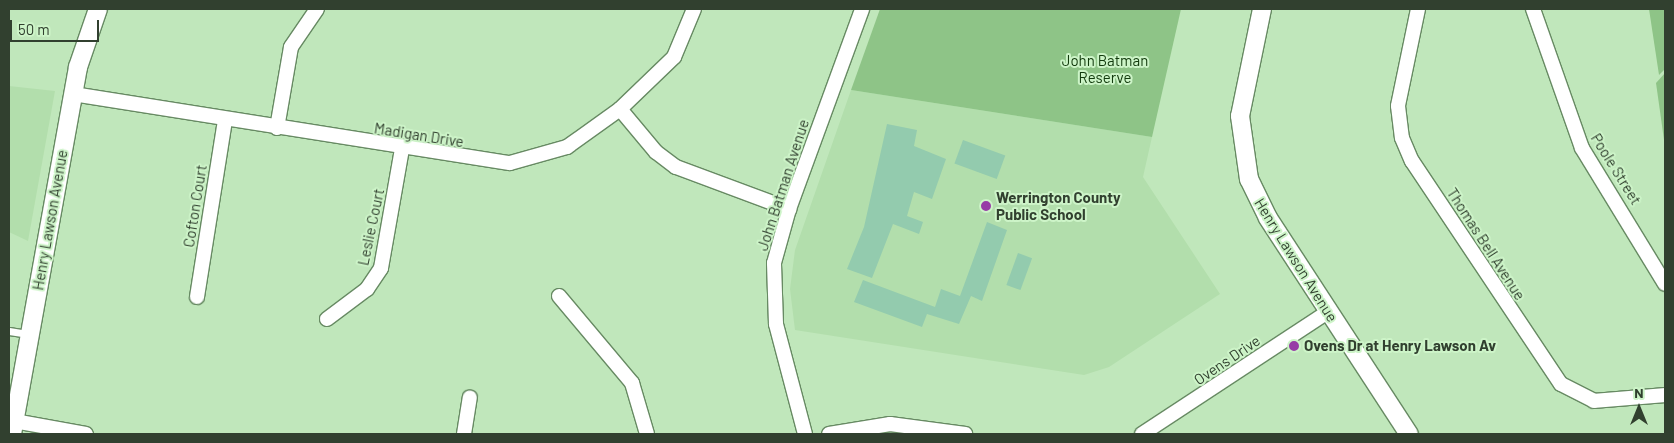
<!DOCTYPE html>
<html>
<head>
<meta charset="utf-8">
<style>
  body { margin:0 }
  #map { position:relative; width:1674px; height:443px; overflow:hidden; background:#c0e7bb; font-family:Barlow,sans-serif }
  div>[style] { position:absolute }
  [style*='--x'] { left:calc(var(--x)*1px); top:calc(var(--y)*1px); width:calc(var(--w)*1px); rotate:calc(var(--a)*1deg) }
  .built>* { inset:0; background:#b2deac }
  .green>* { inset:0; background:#8ec487 }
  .building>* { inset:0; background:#93cbae; transform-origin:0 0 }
  .roads { filter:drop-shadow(1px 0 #678a63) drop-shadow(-1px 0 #678a63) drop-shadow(0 1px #678a63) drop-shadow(0 -1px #678a63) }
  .service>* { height:7px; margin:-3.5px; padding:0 3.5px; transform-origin:3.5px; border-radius:3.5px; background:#fff }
  .minor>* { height:14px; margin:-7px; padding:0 7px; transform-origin:7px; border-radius:7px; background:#fff }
  .tertiary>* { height:18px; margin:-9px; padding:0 9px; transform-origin:9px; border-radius:9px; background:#fff }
  .dots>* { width:14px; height:14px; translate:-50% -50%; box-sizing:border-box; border:2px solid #cdf4c8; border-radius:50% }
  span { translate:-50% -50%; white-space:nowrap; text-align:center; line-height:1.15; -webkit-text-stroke:4px #cdf4c8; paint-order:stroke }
  .park-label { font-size:15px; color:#123a0d }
  .street-label { font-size:15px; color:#31402f }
  .poi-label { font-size:15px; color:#31402f; font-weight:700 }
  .left { translate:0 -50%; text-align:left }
  .frame { position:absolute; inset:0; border:10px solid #31402f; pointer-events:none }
  .north { position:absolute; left:1614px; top:383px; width:50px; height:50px; -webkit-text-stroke:4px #cdf4c8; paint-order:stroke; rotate:0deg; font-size:14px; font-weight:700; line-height:20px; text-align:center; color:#31402f }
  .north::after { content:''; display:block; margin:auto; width:18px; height:22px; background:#31402f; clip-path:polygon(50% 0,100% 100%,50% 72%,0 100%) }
  .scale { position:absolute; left:10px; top:20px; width:89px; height:22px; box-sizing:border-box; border:2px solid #31402f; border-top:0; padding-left:6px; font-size:15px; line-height:18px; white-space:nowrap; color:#31402f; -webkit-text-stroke:4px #cdf4c8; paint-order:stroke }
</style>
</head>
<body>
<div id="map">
  <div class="built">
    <div style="clip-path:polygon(9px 86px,55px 91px,28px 241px,9px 232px)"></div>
    <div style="clip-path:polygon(851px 90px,1152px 137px,1143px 177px,1220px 294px,1109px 367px,1084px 375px,795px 330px,790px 289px,795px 250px)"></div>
  </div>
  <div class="green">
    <div style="clip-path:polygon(880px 9px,1181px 9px,1152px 137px,851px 90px)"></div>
    <div style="clip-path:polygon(1649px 9px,1665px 9px,1665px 69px,1659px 75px)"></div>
    <div style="clip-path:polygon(1665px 73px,1665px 147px,1656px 83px)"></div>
  </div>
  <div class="building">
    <div style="clip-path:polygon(887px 124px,917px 130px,914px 146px,946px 159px,932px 199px,914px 192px,907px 216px,923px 222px,919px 234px,893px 224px,872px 278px,847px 269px,864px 227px)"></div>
    <div style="left:963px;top:140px;width:45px;height:25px;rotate:20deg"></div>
    <div style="clip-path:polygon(987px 222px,1007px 230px,982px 301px,971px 296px,959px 324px,927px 314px,922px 327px,854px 302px,863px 280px,935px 307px,941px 289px,960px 296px)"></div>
    <div style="left:1018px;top:253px;width:15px;height:34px;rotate:20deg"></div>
  </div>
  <div class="roads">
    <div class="service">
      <div style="--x:9;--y:331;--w:20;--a:9"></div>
    </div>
    <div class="minor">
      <div style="--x:1418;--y:9;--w:99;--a:101.7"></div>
      <div style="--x:1398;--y:106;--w:32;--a:83"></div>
      <div style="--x:1402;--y:138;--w:25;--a:67"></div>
      <div style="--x:1412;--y:161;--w:268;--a:56.3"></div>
      <div style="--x:1561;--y:384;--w:37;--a:27"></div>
      <div style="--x:1594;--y:401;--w:71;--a:-4.8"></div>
      <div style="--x:1533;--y:9;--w:147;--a:70.6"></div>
      <div style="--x:1582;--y:148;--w:159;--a:58.6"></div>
      <div style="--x:73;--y:94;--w:442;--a:9"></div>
      <div style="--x:510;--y:163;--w:59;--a:-15.7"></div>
      <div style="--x:567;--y:147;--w:65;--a:-35.6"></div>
      <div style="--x:620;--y:109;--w:75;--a:-43.9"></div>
      <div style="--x:674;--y:57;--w:52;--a:-67.4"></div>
      <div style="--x:620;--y:109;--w:56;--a:50.1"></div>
      <div style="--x:656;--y:152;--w:25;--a:37"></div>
      <div style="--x:676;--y:167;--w:121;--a:20.4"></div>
      <div style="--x:277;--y:128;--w:82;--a:-80.2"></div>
      <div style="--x:291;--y:47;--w:46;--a:-55.6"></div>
      <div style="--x:559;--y:296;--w:114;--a:50"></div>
      <div style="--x:632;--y:383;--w:53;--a:73.6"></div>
      <div style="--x:197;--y:297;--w:179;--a:-81"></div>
      <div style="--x:327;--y:319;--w:50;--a:-36.9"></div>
      <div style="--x:367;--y:289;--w:25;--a:-56"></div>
      <div style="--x:381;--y:268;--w:121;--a:-80"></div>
      <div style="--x:14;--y:421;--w:73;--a:10.2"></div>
      <div style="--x:464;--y:434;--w:37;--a:-81"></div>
      <div style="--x:805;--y:434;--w:114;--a:-104.8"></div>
      <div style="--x:776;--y:324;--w:61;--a:-91.9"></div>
      <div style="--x:774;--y:263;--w:56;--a:-74.5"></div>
      <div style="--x:789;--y:209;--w:213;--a:-69.9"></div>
      <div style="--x:829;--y:434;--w:62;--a:-9.3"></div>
      <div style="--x:890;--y:424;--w:76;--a:7.6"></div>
      <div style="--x:1142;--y:434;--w:222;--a:-33.3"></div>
    </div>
    <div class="tertiary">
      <div style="--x:1262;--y:9;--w:109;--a:101.6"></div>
      <div style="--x:1240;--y:116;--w:64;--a:81.9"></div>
      <div style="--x:1249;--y:179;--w:43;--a:64"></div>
      <div style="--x:1268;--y:218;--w:258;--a:56.9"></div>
      <div style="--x:12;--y:434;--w:373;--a:-79.8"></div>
      <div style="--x:78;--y:67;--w:61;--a:-71"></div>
    </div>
  </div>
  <div class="dots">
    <div style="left:986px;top:206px;background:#973ba6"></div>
    <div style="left:1294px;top:346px;background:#973ba6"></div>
  </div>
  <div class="park-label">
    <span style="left:1105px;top:69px">John Batman<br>Reserve</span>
  </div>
  <div class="street-label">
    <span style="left:419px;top:135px;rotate:9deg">Madigan Drive</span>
    <span style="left:1616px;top:169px;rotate:58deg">Poole Street</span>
    <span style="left:783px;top:185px;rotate:-72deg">John Batman Avenue</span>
    <span style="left:195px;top:206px;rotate:-81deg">Cofton Court</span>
    <span style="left:50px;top:220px;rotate:-80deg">Henry Lawson Avenue</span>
    <span style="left:371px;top:227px;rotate:-78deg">Leslie Court</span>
    <span style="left:1486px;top:244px;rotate:57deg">Thomas Bell Avenue</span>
    <span style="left:1296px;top:260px;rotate:58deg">Henry Lawson Avenue</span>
    <span style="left:1227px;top:360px;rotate:-34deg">Ovens Drive</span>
  </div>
  <div class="poi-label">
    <span class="left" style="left:996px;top:206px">Werrington County<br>Public School</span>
    <span class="left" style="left:1304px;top:346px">Ovens Dr at Henry Lawson Av</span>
  </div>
  <div class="frame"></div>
  <div class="north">N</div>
  <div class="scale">50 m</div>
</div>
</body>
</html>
